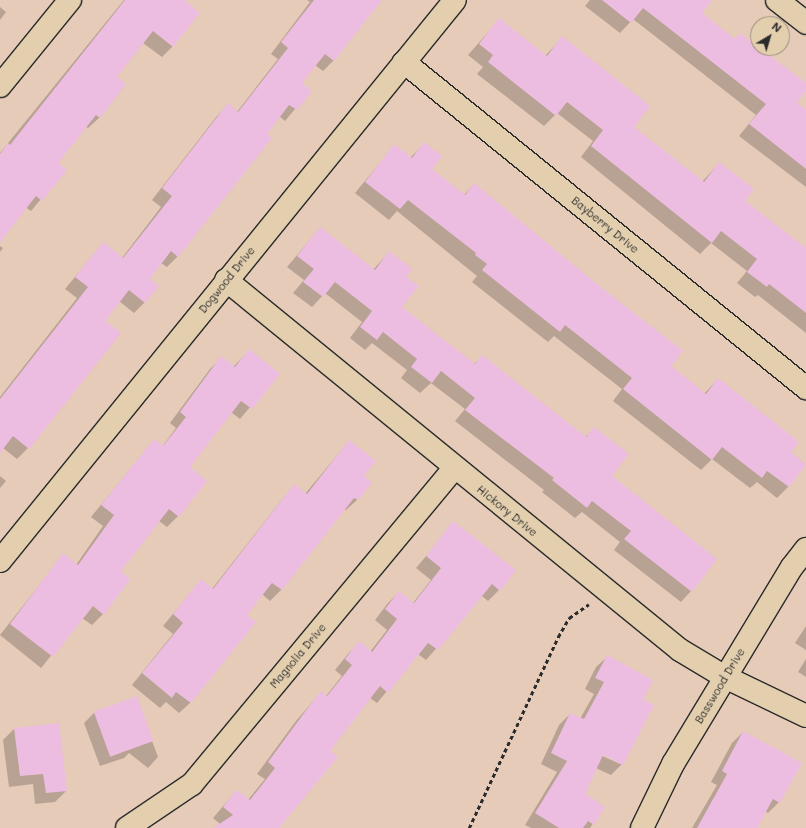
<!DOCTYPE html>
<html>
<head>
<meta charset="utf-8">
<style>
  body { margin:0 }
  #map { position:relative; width:806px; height:828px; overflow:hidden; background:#e5cbb8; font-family:Mali,sans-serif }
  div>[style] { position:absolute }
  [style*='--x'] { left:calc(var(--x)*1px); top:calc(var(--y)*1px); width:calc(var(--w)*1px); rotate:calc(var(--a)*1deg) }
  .shadow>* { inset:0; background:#0003 }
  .building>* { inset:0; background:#ecbde0; transform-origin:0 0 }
  .path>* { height:2.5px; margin-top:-1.25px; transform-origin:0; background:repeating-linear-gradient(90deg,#2b2b2b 0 4px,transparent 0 7px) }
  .roads { filter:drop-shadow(1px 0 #2b2b2b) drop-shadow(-1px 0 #2b2b2b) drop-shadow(0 1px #2b2b2b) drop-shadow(0 -1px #2b2b2b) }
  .minor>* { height:22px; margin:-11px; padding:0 11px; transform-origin:11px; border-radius:11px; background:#e3cfae }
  span { translate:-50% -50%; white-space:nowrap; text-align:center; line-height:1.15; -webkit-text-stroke:3px #e3cfae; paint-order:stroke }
  .street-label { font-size:11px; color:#2b2b2b }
  .north { position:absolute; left:750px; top:16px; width:40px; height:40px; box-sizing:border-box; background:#e3cfae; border:1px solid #998d7a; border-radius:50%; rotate:38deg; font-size:11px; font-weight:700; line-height:16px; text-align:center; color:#2b2b2b }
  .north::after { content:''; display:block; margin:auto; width:14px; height:18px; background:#2b2b2b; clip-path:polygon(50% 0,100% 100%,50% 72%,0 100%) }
</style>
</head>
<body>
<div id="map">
  <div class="shadow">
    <div style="clip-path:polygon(124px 0,182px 0,173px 46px,162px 57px,143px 43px,116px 77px,125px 85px,99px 118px,88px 128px,86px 127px,57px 163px,65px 170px,31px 211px,25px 207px,0 240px,0 153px)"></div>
    <div style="clip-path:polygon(307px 0,380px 0,334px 60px,323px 71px,315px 65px,300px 83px,310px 91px,285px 121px,279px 116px,178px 256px,167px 267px,161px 263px,149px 279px,145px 302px,134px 313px,119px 301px,103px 321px,120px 334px,28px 448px,17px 459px,3px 448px,0 451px,0 397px,77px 298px,65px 289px,103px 243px,122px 258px,161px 207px,152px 200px,217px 116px,228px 105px,237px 112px,278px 59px,271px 54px,310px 2px)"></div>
    <div style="clip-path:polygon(590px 0,702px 0,700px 13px,735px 40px,806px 84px,806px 89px,795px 103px,806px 111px,806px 187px,739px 136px,756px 115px,633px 19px,620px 33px,585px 6px)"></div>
    <div style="clip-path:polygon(0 7px,6px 12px,0 20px)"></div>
    <div style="clip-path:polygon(499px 20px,545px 56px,562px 38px,633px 128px,702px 182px,719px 163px,744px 201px,806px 249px,806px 333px,758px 295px,755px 297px,737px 283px,747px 271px,711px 243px,700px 254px,581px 157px,593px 141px,557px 113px,544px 126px,477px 74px,483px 67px,468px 55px)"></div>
    <div style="clip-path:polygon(424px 144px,431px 169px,464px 195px,474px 184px,670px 366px,704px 394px,718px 379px,789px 452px,805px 464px,788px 487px,777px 498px,757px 482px,750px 488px,712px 459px,701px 470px,613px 401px,622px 389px,554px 336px,548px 342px,472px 282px,477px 276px,397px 211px,389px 220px,355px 193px,394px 146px,410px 158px)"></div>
    <div style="clip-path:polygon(320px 228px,373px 270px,389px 252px,405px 277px,401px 308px,474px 364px,482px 357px,585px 437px,594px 429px,610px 476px,691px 591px,681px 602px,614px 550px,620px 542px,582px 512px,575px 518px,542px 492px,544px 490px,455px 421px,465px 409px,431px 383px,420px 393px,401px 378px,407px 370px,372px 343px,365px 350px,350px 338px,362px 322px,325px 293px,312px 307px,293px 293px,304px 280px,287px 267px)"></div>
    <div style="clip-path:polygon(0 246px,3px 248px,0 252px)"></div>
    <div style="clip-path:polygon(249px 351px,278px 374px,240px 419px,231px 412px,188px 467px,178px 516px,167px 527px,159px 521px,119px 572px,129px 579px,103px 614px,92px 625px,82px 618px,41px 668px,0 635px,63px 555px,76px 565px,103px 526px,91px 517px,154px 440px,162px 447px,176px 428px,170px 423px,210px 369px,221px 358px,233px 367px)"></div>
    <div style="clip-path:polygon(349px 441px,363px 476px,371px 482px,357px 500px,346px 510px,344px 509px,281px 590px,270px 601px,262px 594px,245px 615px,255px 622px,190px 703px,179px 713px,166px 702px,160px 708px,132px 685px,173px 634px,163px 626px,201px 580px,212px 589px,284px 497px,295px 486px,305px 494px)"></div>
    <div style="clip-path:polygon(0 476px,6px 481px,0 488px)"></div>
    <div style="clip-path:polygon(454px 523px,499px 590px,488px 601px,482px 596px,426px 660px,418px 654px,377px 703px,370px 698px,328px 751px,278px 828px,225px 828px,213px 818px,236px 791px,248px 800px,265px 779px,257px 774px,296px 721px,321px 692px,326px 696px,342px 676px,335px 670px,348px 654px,359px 643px,370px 652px,387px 630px,375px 620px,388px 603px,399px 592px,413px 603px,431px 580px,416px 568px)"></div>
    <div style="clip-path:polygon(806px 626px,806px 650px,795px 643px)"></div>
    <div style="clip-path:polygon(evenodd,607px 657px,641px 699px,622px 764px,611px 775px,596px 768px,583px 795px,604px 807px,590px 828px,531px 828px,525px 825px,557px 772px,541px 764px,559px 725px,570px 714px,580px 719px,594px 694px,585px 689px,596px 667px,607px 657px,599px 752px,620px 762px,620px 764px,598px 754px,599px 752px)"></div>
    <div style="clip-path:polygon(806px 659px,806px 677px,798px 672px)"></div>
    <div style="clip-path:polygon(136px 698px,158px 757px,148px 768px,129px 753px,124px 758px,100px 766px,84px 723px,95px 712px)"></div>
    <div style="clip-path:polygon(14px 729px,66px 791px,55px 802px,35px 804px,33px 784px,9px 787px,3px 740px)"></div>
    <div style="clip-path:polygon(743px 732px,779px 802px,768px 813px,765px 811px,756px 828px,692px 828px,717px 785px,711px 782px,732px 743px)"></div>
  </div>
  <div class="building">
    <div style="clip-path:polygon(125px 0,184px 0,200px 13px,173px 47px,153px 31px,117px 77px,126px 84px,100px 118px,96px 115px,58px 163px,67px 170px,42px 201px,36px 196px,0 242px,0 154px,8px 143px,10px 145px)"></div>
    <div style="clip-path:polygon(314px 0,382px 0,334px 61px,325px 54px,302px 83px,312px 91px,297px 110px,289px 105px,267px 134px,272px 138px,178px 257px,171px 251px,150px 279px,159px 286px,145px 303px,129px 290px,105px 321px,121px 333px,29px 449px,13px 436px,0 453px,0 399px,88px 287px,75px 277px,103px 242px,123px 258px,172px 196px,162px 188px,228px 103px,238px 112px,288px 48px,281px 42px)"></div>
    <div style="clip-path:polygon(602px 0,712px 0,702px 13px,735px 39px,740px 33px,806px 83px,806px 91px,797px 102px,806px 110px,806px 169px,749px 124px,766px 104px,643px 8px,631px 23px)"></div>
    <div style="clip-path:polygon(499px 18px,547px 56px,562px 36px,597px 64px,650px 106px,634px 127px,704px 182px,719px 162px,754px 189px,745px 201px,806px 248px,806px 313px,769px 284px,767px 287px,747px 272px,757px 259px,721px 231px,712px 243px,591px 146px,603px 130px,567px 102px,556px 116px,488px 62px,493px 55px,479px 44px)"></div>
    <div style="clip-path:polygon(424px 142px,442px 156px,432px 169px,465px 195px,474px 183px,598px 285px,683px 351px,671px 366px,706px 394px,718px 378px,799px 442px,791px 452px,806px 465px,789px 487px,767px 471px,762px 478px,722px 447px,712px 460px,623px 389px,632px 378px,565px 325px,560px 332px,482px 270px,487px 264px,475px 255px,476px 253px,408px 200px,400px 209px,365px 182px,394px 144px,412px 158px)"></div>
    <div style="clip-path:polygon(320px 227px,375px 270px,389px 251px,412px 269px,406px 277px,419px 286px,402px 307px,475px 364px,482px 355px,586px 437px,594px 427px,629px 454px,612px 476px,717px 559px,692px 592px,624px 539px,631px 531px,592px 501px,587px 508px,552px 480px,554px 478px,465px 410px,475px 398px,441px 371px,432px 383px,411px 367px,417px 359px,383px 332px,377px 340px,360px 327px,372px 311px,335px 282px,323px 297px,303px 282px,314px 269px,297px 256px)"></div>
    <div style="clip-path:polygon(249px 349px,280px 374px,252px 409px,241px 401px,190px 467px,207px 481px,179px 517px,169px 509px,121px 571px,130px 579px,104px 615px,93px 606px,53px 657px,10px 624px,63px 553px,78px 565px,114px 515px,101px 505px,154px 439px,163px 446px,186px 417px,180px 412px,221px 356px,235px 367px)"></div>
    <div style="clip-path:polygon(349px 440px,376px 461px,364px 476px,372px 482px,358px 500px,354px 498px,282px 590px,272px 583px,247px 615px,256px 622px,191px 703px,176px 692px,172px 698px,142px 673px,183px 623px,173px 614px,201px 579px,213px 589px,294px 484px,307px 494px)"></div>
    <div style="clip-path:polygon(453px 521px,516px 570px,500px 591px,492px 584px,438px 650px,428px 643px,388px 693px,380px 686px,330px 751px,338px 757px,279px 828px,213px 828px,233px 815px,223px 807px,236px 790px,250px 800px,275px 768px,268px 762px,307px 709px,321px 691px,327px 696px,352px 665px,345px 659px,359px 641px,372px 652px,397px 619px,385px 609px,399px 591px,414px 603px,441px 568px,426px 556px)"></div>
    <div style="clip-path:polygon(607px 655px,653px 680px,643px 699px,654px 705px,623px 765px,603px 755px,585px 794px,605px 807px,594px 825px,588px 821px,583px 828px,559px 828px,535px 813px,567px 761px,551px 753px,570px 713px,584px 719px,604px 682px,595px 678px)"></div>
    <div style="left:137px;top:696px;width:48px;height:46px;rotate:70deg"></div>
    <div style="clip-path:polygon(59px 723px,67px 791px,46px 793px,43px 774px,20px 776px,14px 728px)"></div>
    <div style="clip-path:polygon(743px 731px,802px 763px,780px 803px,773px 799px,757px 828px,697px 828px,727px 774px,722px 771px)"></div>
  </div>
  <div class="path">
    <div style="--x:469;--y:828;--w:211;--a:-65"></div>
    <div style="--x:558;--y:637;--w:22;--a:-60"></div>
    <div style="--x:569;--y:618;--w:24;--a:-35"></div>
  </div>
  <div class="roads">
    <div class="minor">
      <div style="--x:777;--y:0;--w:37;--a:38"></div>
      <div style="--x:404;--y:62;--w:518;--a:39.04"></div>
      <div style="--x:0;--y:86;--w:111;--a:-50.9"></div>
      <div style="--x:226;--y:280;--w:586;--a:39.18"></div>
      <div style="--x:680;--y:650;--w:52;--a:31"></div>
      <div style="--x:725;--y:677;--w:90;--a:25.7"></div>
      <div style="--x:0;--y:561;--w:722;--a:-50.96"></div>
      <div style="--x:127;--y:828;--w:78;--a:-34.1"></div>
      <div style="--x:192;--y:784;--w:410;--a:-50.3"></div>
      <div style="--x:642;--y:828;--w:71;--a:-64.2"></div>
      <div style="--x:673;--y:764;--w:230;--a:-58.9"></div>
      <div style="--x:792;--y:567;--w:23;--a:-52"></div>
    </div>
  </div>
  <div class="street-label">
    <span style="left:605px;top:225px;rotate:39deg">Bayberry Drive</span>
    <span style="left:227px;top:280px;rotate:-51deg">Dogwood Drive</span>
    <span style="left:507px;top:511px;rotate:39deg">Hickory Drive</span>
    <span style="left:298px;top:656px;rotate:-50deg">Magnolia Drive</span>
    <span style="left:720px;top:686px;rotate:-59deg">Basswood Drive</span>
  </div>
  <div class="north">N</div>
</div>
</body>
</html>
